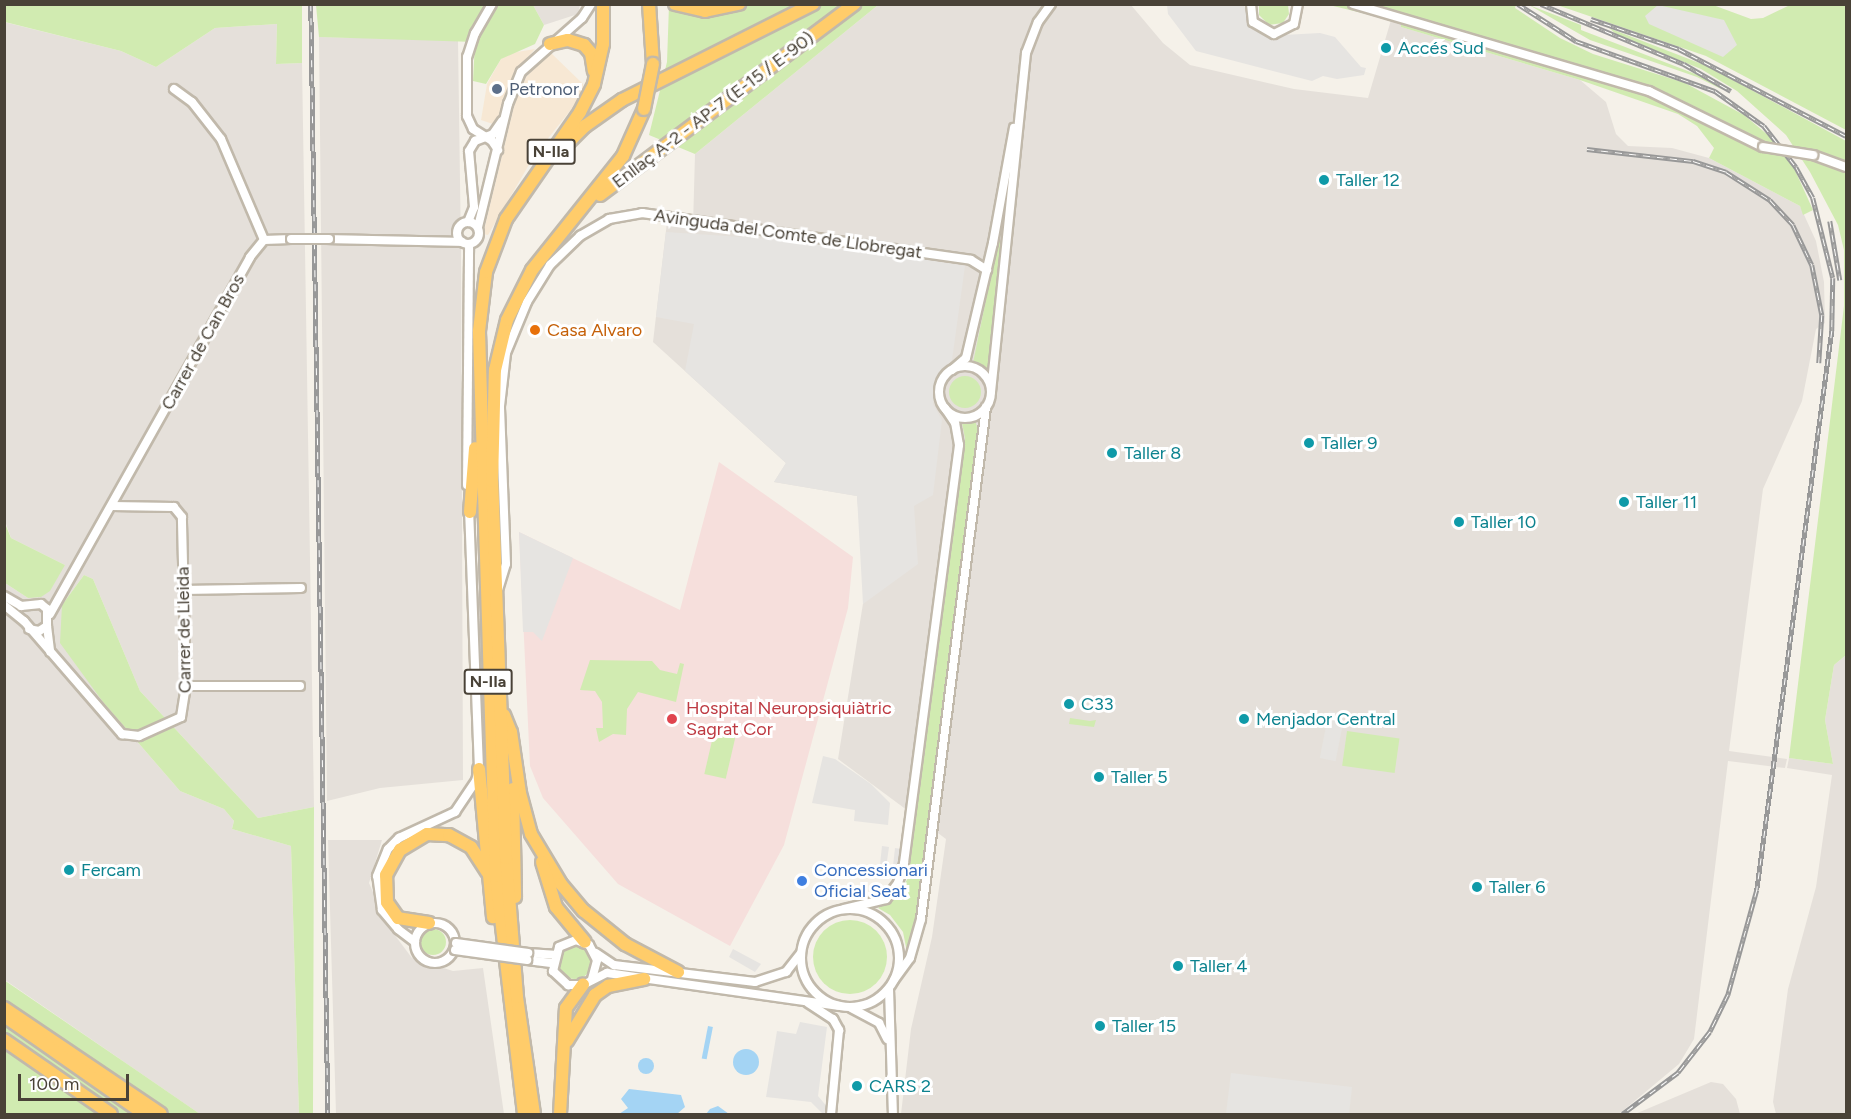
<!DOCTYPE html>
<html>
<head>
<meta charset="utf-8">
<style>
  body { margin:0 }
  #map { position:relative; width:1851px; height:1119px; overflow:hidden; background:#f5f1e9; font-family:Figtree,sans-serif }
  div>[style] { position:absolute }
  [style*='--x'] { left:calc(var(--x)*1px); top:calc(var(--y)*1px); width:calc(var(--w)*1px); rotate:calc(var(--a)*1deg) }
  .commercial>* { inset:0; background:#f7e8d4 }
  .industrial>* { inset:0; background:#e5e0da }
  .medical>* { inset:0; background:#f6dfdc }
  .green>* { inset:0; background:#d1ebb1; transform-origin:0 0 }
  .round { border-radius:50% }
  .parking>* { inset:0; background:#e6e4e1; transform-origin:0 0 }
  .water>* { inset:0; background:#a4d4f4; transform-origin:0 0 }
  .roads { filter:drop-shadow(2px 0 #c1b9ab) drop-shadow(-2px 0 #c1b9ab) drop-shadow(0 2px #c1b9ab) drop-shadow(0 -2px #c1b9ab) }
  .minor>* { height:8px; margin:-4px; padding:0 4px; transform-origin:4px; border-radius:4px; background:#fff }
  .minor>.ring { margin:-4px; padding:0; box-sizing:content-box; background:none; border:8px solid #fff; border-radius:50% }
  .highway>* { height:12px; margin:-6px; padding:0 6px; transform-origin:6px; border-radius:6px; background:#ffcc6a }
  .rail>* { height:4.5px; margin-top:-2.25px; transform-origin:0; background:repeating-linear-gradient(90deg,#fff 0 7px,#989898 0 14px); box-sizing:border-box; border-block:2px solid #989898 }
  .bridges { filter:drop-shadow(2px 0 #c1b9ab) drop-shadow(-2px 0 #c1b9ab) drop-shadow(0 2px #c1b9ab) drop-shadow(0 -2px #c1b9ab) }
  .minor-bridge>* { height:8px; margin:-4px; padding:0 4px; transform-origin:4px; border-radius:4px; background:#fff }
  .highway-bridge>* { height:12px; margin:-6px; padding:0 6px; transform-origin:6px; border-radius:6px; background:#ffcc6a }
  .dots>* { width:16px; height:16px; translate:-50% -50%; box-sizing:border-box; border:3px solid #fff; border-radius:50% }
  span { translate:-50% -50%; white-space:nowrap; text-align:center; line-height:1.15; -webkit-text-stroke:6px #fff; paint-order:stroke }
  .shield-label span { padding:2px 4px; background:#fff; border:2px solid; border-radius:4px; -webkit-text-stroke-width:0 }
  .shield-label { font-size:16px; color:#494237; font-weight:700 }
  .culture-label { font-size:18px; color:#0d838f }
  .left { translate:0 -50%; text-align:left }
  .service-label { font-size:18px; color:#4e5e75 }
  .street-label { font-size:18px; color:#494237 }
  .food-label { font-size:18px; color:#c56008 }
  .health-label { font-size:18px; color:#be3a42 }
  .shop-label { font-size:18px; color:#366cbe }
  .frame { position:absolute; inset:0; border:6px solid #494237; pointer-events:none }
  .scale { position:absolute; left:18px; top:1074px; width:111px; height:27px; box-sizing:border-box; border:3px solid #494237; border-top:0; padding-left:8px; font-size:18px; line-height:21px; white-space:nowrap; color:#494237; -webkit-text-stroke:4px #fff; paint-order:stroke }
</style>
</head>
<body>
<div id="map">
  <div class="commercial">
    <div style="clip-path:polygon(535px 49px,516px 71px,496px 125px,481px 120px,487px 84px,501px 59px,511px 53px)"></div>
    <div style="clip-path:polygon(550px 52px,583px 84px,581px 97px,534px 156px,488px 235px,483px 234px,516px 98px,526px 77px)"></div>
  </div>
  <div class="industrial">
    <div style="clip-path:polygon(533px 5px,580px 5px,578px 14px,544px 25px)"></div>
    <div style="clip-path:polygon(878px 5px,1131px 5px,1163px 43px,1190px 65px,1294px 89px,1368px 98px,1391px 20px,1401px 24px,1401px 27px,1580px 80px,1606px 102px,1616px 134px,1628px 146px,1672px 148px,1709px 158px,1800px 206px,1816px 241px,1824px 282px,1825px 323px,1816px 329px,1802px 401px,1763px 489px,1729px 751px,1787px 759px,1785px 768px,1728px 761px,1694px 1039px,1679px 1064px,1619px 1114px,901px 1114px,911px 1029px,932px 937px,946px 839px,838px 759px,865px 591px,857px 496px,774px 482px,786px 463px,653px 342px,667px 222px,693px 226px,695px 154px)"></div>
    <div style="clip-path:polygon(4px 22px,121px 51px,156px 67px,215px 28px,277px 24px,276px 64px,302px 63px,314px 807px,258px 818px,140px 691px,93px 579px,84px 575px,62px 605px,103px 702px,180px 791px,224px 809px,234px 821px,232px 829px,291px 846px,299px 1114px,200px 1114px,5px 980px,5px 583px,28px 598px,65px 565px,11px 538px,5px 521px)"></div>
    <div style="clip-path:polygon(319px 37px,458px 40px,461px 251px,463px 780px,380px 788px,327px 801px)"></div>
    <div style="clip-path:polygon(1846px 655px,1846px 1114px,1776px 1114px,1773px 1102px,1788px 989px,1816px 887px,1832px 775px,1787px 768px,1789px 758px,1833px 764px,1825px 720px,1834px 665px)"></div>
    <div style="clip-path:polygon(328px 840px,382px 840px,369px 883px,388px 926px,412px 958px,453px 971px,483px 968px,504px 1114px,336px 1114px)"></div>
    <div style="clip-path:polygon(1711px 1082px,1723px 1084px,1736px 1099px,1740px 1114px,1635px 1114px)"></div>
  </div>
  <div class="medical">
    <div style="clip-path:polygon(719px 462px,853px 557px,848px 608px,784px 845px,730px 946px,618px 884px,543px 798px,530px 766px,519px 532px,680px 610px)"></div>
  </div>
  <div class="green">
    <div style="clip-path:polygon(1259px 4px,1288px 5px,1289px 14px,1283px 23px,1269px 25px,1259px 15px)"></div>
    <div style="clip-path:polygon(4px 5px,302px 5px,302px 63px,276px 64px,277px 24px,215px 28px,156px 67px,121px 51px,5px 22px)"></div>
    <div style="clip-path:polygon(316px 5px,533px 5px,544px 25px,535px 44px,501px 59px,486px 84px,473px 81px,475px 42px,319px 37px)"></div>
    <div style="clip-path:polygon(669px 5px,878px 5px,695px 154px,649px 135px,667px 62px)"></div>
    <div style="clip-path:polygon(1329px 5px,1516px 5px,1515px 8px,1560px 38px,1593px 54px,1685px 83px,1744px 115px,1768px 135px,1794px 168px,1813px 210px,1803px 215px,1800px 206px,1709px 158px,1714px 148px,1697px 126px,1678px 114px,1580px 80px,1401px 27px,1401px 23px,1391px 20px)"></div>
    <div style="clip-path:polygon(1529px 5px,1581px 25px,1581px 30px,1706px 78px,1723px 90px,1697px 77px,1590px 40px)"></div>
    <div style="clip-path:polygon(1557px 5px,1713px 5px,1751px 19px,1763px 18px,1790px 5px,1846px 5px,1846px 130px,1706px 56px)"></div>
    <div style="clip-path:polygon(1609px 28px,1707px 66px,1846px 141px,1846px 655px,1834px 665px,1825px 720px,1833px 764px,1789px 758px,1844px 306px,1844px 250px,1838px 225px,1810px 172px,1786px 135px,1737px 91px,1701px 69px,1617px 35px)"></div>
    <div style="clip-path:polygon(998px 241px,1003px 241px,988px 372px,973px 363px)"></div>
    <div class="round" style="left:949px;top:376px;width:32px;height:32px"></div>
    <div style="clip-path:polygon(975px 420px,980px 438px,955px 629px,914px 932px,907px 952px,903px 932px,890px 915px,878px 908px,897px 896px,908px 878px,954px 529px,965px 438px,962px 423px)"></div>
    <div style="clip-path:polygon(4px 521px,11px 538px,65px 565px,50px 591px,41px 597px,28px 598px,5px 583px)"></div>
    <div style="clip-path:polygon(84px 575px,93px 579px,140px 691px,258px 818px,314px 807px,313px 1114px,299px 1114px,291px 846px,232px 829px,234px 821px,224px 809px,180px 791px,103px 702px,60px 643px,62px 605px)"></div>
    <div style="clip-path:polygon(590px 660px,652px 661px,660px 670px,677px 674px,680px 663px,684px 664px,676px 702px,638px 692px,627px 709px,626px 735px,613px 734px,599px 742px,596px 728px,603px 728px,602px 702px,595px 691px,580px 690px)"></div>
    <div style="clip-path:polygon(1070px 718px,1090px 721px,1096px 720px,1094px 727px,1069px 724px)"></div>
    <div style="left:1347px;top:731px;width:53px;height:35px;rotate:8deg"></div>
    <div style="left:714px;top:732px;width:22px;height:43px;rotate:13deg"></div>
    <div class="round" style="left:813px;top:920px;width:74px;height:74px"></div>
    <div class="round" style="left:420px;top:929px;width:26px;height:26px"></div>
    <div class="round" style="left:558px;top:945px;width:34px;height:34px"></div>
    <div style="clip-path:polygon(4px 980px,136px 1070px,200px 1114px,5px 1114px)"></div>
  </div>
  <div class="parking">
    <div style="clip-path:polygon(1167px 5px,1244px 5px,1250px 24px,1265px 36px,1320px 33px,1335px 37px,1361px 67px,1366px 68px,1364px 75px,1337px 79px,1323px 76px,1312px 81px,1196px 51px,1168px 14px)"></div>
    <div style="clip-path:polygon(1658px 5px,1724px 20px,1737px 45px,1723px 57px,1649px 24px,1645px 16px)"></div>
    <div style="clip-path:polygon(666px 232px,817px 242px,965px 266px,952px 360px,937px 376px,933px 404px,942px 420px,933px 495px,914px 506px,918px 564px,863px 604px,857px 496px,774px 482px,786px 463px,685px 371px,694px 324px,656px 317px)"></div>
    <div style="clip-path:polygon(519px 532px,573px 558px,542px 641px,533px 632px,523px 632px)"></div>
    <div style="left:1329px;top:711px;width:16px;height:48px;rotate:11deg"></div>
    <div style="clip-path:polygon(823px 756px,835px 759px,871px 784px,890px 803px,888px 825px,854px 821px,855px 810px,812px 803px)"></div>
    <div style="clip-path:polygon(882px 846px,889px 847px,885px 875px,879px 874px)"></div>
    <div style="clip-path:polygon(895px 848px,901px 849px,897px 875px,892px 875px)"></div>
    <div style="clip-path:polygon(733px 949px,761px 964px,755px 972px,729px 957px)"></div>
    <div style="clip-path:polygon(800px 1022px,827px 1027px,818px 1096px,829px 1109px,823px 1114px,811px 1102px,766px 1097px,777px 1031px,796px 1034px)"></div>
    <div style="clip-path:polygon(1231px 1073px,1352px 1087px,1349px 1114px,1226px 1114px)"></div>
  </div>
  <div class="water">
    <div style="left:708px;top:1026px;width:5px;height:33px;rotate:11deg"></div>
    <div class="round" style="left:733px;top:1049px;width:26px;height:26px"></div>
    <div class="round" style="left:638px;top:1058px;width:16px;height:16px"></div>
    <div style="clip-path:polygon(629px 1089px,681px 1095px,685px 1107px,677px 1114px,619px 1114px,628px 1108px,621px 1099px)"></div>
    <div style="clip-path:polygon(718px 1106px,729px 1114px,706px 1114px,710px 1109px)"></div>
  </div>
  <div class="roads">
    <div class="minor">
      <div style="--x:492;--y:4;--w:34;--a:120"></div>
      <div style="--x:475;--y:33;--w:25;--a:108"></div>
      <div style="--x:467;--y:57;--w:59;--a:90"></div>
      <div style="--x:467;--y:116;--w:14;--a:65"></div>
      <div style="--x:473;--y:129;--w:22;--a:32"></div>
      <div style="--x:492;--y:141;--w:11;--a:56"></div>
      <div style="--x:1251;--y:4;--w:18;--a:84"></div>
      <div style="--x:1253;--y:22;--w:24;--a:30"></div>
      <div style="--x:1274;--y:34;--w:22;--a:-27"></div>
      <div style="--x:1294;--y:24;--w:20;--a:-79"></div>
      <div style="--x:1353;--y:4;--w:309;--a:16.4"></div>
      <div style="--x:1649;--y:91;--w:127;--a:26.2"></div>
      <div style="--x:174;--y:89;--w:22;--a:36"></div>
      <div style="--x:192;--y:102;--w:47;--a:51.9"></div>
      <div style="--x:221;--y:139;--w:110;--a:66.9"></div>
      <div style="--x:1813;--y:155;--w:35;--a:20"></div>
      <div class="ring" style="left:457px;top:222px;width:14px;height:14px"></div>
      <div style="--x:468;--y:222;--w:16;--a:-68"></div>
      <div style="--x:474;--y:207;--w:56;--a:-95.1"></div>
      <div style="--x:469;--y:151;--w:12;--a:-59"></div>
      <div style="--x:475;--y:141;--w:19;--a:-21"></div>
      <div style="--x:493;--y:134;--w:16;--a:-55"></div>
      <div style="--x:478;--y:227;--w:127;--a:-76.3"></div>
      <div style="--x:508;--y:104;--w:35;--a:-68"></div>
      <div style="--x:521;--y:72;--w:81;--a:-41.5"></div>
      <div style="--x:582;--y:18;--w:17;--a:-57"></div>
      <div style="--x:329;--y:239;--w:133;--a:1.3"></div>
      <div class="ring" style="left:939px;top:366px;width:44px;height:44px"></div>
      <div style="--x:952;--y:370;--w:18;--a:-41"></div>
      <div style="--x:966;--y:358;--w:118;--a:-76.8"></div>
      <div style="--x:993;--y:243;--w:117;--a:-79.7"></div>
      <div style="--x:991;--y:392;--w:341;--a:-84.1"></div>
      <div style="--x:1026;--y:53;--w:33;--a:-69"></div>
      <div style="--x:1038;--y:22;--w:22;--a:-54"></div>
      <div style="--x:467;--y:485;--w:241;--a:-89.5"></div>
      <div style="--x:183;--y:590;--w:118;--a:-1"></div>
      <div style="--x:498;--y:590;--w:27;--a:-73"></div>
      <div style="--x:506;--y:564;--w:158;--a:-92.2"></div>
      <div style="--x:500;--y:406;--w:53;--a:-83.5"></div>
      <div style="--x:506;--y:353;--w:55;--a:-67.6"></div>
      <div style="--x:527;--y:302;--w:44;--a:-58.1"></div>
      <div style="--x:550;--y:265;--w:42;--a:-44"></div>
      <div style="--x:580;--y:236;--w:34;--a:-30"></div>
      <div style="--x:609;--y:219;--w:34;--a:-10"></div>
      <div style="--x:642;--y:213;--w:332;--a:8.1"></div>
      <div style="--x:971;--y:260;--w:19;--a:32"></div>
      <div style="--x:4;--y:596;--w:20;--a:30"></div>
      <div style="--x:21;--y:606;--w:20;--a:-6"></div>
      <div style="--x:41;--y:604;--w:8;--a:40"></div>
      <div style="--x:47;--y:609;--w:17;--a:90"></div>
      <div style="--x:47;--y:626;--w:9;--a:148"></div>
      <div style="--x:39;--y:631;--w:10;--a:-169"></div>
      <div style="--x:4;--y:605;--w:26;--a:39"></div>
      <div style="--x:24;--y:621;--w:150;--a:49.1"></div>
      <div style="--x:122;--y:734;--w:17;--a:7"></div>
      <div style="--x:139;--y:736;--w:46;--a:-24.3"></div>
      <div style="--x:181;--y:717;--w:31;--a:-81"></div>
      <div style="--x:186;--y:686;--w:169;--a:-91.4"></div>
      <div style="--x:182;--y:517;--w:13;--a:-129"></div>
      <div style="--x:174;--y:507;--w:62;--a:-179.1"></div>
      <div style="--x:50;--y:614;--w:409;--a:-60.7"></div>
      <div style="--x:250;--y:257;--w:22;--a:-51"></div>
      <div style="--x:264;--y:240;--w:27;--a:-2"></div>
      <div style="--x:47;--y:626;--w:26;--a:83"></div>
      <div style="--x:186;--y:686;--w:114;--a:0"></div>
      <div style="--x:844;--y:909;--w:43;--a:-13.4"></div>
      <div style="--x:886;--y:899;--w:20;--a:-53"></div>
      <div style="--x:898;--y:883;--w:21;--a:-73"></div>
      <div style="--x:904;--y:863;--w:422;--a:-82.5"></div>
      <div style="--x:959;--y:445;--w:22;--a:-100"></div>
      <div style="--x:955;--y:423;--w:18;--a:-124"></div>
      <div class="ring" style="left:801px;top:909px;width:90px;height:90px"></div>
      <div class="ring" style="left:415px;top:923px;width:32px;height:32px"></div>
      <div style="--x:415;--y:942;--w:21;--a:-143"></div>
      <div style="--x:398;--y:929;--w:25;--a:-130"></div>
      <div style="--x:382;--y:910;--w:34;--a:-98"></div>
      <div style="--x:377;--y:876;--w:29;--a:-68"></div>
      <div style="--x:388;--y:849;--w:16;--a:-45"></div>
      <div style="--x:399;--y:838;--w:62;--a:-24.9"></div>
      <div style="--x:455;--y:812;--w:37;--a:-56"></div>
      <div style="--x:476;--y:781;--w:12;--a:-76"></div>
      <div style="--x:479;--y:769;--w:262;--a:-92.2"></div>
      <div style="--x:528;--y:953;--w:26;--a:4"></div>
      <div style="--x:596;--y:953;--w:22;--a:34"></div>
      <div style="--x:614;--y:965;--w:142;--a:6.9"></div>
      <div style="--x:755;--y:982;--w:33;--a:-18"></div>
      <div style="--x:786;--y:972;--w:24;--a:-52"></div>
      <div style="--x:527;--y:960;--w:26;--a:7"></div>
      <div style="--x:592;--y:979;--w:20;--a:-75"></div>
      <div style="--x:597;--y:960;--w:17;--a:-118"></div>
      <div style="--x:589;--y:945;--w:14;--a:-159"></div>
      <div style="--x:576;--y:940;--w:18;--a:158"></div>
      <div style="--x:559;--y:947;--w:25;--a:104"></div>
      <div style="--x:553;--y:971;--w:21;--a:43"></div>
      <div style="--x:568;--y:985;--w:15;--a:0"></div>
      <div style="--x:583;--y:985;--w:27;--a:-27"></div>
      <div style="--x:607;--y:973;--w:233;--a:8.1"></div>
      <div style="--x:894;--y:980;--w:27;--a:-54"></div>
      <div style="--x:910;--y:958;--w:41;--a:-74.2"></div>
      <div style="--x:921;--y:919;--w:516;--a:-82.76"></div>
      <div style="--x:889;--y:989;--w:125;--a:88.2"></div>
      <div style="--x:808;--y:1003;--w:30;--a:33"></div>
      <div style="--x:833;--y:1019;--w:13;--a:61"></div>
      <div style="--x:839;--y:1030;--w:84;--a:95.4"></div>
      <div style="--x:851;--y:1008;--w:32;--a:28"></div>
      <div style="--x:879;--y:1023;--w:18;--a:63"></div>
    </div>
    <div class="highway">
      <div style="--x:649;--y:4;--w:60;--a:86.2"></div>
      <div style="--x:675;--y:4;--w:31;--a:13"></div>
      <div style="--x:705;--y:11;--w:35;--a:-12"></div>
      <div style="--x:550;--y:44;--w:18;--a:-13"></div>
      <div style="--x:568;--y:40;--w:17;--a:17"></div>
      <div style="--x:584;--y:45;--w:11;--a:49"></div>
      <div style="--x:591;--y:53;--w:18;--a:81"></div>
      <div style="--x:559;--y:152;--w:37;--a:-45"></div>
      <div style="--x:585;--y:126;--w:45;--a:-35.1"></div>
      <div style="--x:622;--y:100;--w:214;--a:-26.7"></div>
      <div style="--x:600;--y:195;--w:318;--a:-36.9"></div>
      <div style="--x:470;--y:512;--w:64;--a:-85.5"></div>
      <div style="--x:504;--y:715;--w:18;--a:68"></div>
      <div style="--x:511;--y:732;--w:62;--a:81.6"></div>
      <div style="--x:520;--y:793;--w:42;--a:75"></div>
      <div style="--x:531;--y:834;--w:58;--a:59"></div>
      <div style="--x:561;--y:884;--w:35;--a:50"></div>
      <div style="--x:584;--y:911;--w:53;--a:38.8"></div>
      <div style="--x:625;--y:944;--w:60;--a:27.8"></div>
      <div style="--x:479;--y:769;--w:149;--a:84.6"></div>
      <div style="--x:513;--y:789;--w:108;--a:88.9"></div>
      <div style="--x:542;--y:862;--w:47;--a:72.7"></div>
      <div style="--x:556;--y:907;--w:45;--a:50.4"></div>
      <div style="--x:429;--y:923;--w:31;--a:-171"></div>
      <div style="--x:398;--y:918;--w:19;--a:-125"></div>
      <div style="--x:387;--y:902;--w:27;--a:-92"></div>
      <div style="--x:386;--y:875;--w:29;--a:-61"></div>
      <div style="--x:400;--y:850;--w:31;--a:-31"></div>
      <div style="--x:427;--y:834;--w:22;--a:3"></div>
      <div style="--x:449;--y:835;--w:25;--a:29"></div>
      <div style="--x:471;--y:847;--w:30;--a:57"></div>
      <div style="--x:4;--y:1008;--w:189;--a:34"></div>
      <div style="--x:10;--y:1020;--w:164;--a:35"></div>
      <div style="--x:4;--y:1040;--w:130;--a:34.7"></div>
      <div style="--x:567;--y:1041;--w:54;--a:-58.7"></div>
      <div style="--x:595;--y:995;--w:16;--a:-35"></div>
      <div style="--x:608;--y:986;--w:37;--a:-11"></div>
      <div style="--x:524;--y:1114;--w:240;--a:-96.7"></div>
      <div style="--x:496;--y:876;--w:545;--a:-91.79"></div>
      <div style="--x:479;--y:331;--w:59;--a:-83.2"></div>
      <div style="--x:486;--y:272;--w:57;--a:-69.3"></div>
      <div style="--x:506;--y:219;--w:130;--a:-55.3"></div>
      <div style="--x:580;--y:112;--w:31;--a:-63"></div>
      <div style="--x:594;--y:84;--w:41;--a:-77.3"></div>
      <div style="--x:603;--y:44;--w:40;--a:-90"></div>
      <div style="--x:534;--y:1114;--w:118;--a:-98.3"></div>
      <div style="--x:517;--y:997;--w:139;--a:-94.5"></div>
      <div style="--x:506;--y:858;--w:377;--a:-92.1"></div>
      <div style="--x:492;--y:481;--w:111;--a:-88.5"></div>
      <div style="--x:495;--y:370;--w:51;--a:-76.5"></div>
      <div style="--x:507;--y:320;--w:56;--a:-63.4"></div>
      <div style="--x:532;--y:270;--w:146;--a:-51.4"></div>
      <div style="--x:623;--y:156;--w:51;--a:-65.9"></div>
      <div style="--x:560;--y:1114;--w:106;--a:-86.8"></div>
      <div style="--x:566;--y:1008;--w:29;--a:-54"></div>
    </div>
  </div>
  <div class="rail">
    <div style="--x:311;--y:4;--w:1110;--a:89.12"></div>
    <div style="--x:1518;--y:4;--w:69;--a:32.5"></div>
    <div style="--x:1576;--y:41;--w:148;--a:19.8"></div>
    <div style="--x:1715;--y:91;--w:60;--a:35.5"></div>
    <div style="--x:1764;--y:126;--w:52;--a:52"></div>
    <div style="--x:1796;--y:167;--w:35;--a:61"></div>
    <div style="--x:1813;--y:198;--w:82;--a:76"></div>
    <div style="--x:1833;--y:278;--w:53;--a:91.1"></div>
    <div style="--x:1832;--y:331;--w:564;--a:97.64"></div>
    <div style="--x:1757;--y:890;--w:109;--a:105.4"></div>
    <div style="--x:1728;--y:995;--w:41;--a:115.9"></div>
    <div style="--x:1710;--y:1032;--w:52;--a:128"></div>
    <div style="--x:1678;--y:1073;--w:69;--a:143.3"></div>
    <div style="--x:1541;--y:4;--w:155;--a:22.8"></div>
    <div style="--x:1684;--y:64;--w:54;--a:29.9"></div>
    <div style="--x:1591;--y:19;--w:93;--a:18.8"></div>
    <div style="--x:1679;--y:49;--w:188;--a:27.5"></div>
    <div style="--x:1587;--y:149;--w:107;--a:6.5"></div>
    <div style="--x:1693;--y:161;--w:35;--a:18"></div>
    <div style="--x:1726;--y:172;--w:52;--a:32.5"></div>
    <div style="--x:1770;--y:200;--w:34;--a:47"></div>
    <div style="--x:1793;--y:225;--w:44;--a:64.6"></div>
    <div style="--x:1812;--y:265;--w:51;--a:78.7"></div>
    <div style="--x:1822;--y:315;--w:48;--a:93.6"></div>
    <div style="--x:1830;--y:221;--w:60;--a:80.4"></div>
  </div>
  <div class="bridges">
    <div class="minor-bridge">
      <div style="--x:1763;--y:147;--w:51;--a:9.1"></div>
      <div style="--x:291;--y:239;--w:38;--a:0"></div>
      <div style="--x:456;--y:943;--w:73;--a:7.9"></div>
      <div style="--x:455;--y:950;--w:73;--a:7.9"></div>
    </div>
    <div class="highway-bridge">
      <div style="--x:644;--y:109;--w:46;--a:-78.7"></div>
    </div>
  </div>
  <div class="dots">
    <div style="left:1386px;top:48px;background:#0f9aa8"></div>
    <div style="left:497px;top:89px;background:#5c6f8a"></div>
    <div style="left:1324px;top:180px;background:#0f9aa8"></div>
    <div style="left:535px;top:330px;background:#e8710a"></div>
    <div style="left:1309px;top:443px;background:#0f9aa8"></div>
    <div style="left:1112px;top:453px;background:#0f9aa8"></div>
    <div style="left:1624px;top:502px;background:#0f9aa8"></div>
    <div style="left:1459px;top:522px;background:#0f9aa8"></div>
    <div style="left:1069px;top:704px;background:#0f9aa8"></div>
    <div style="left:672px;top:719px;background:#e0444e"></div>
    <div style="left:1244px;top:719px;background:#0f9aa8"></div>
    <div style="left:1099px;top:777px;background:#0f9aa8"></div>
    <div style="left:69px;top:870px;background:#0f9aa8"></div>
    <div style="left:802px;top:881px;background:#3f7fe0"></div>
    <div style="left:1477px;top:887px;background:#0f9aa8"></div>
    <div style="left:1178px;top:966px;background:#0f9aa8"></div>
    <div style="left:1100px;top:1026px;background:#0f9aa8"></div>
    <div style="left:857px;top:1086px;background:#0f9aa8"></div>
  </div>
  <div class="shield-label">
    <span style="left:551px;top:152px">N-IIa</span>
    <span style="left:488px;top:682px">N-IIa</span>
  </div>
  <div class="culture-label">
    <span class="left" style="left:1398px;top:48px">Accés Sud</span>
    <span class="left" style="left:1336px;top:180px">Taller 12</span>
    <span class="left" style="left:1321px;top:443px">Taller 9</span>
    <span class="left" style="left:1124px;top:453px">Taller 8</span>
    <span class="left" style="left:1636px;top:502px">Taller 11</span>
    <span class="left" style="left:1471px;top:522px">Taller 10</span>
    <span class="left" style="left:1081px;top:704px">C33</span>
    <span class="left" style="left:1256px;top:719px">Menjador Central</span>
    <span class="left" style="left:1111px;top:777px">Taller 5</span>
    <span class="left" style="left:81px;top:870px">Fercam</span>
    <span class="left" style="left:1489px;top:887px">Taller 6</span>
    <span class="left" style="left:1190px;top:966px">Taller 4</span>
    <span class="left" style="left:1112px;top:1026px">Taller 15</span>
    <span class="left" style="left:869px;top:1086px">CARS 2</span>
  </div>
  <div class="service-label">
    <span class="left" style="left:509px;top:89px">Petronor</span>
  </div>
  <div class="street-label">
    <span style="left:713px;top:110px;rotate:-37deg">Enllaç A-2 - AP-7 (E-15 / E-90)</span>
    <span style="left:788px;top:234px;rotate:8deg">Avinguda del Comte de Llobregat</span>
    <span style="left:203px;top:342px;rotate:-61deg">Carrer de Can Bros</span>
    <span style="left:184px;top:630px;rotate:-91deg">Carrer de Lleida</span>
  </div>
  <div class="food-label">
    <span class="left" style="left:547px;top:330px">Casa Alvaro</span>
  </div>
  <div class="health-label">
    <span class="left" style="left:686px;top:719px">Hospital Neuropsiquiàtric<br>Sagrat Cor</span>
  </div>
  <div class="shop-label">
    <span class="left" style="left:814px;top:881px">Concessionari<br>Oficial Seat</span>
  </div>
  <div class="frame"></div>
  <div class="scale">100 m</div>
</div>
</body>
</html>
